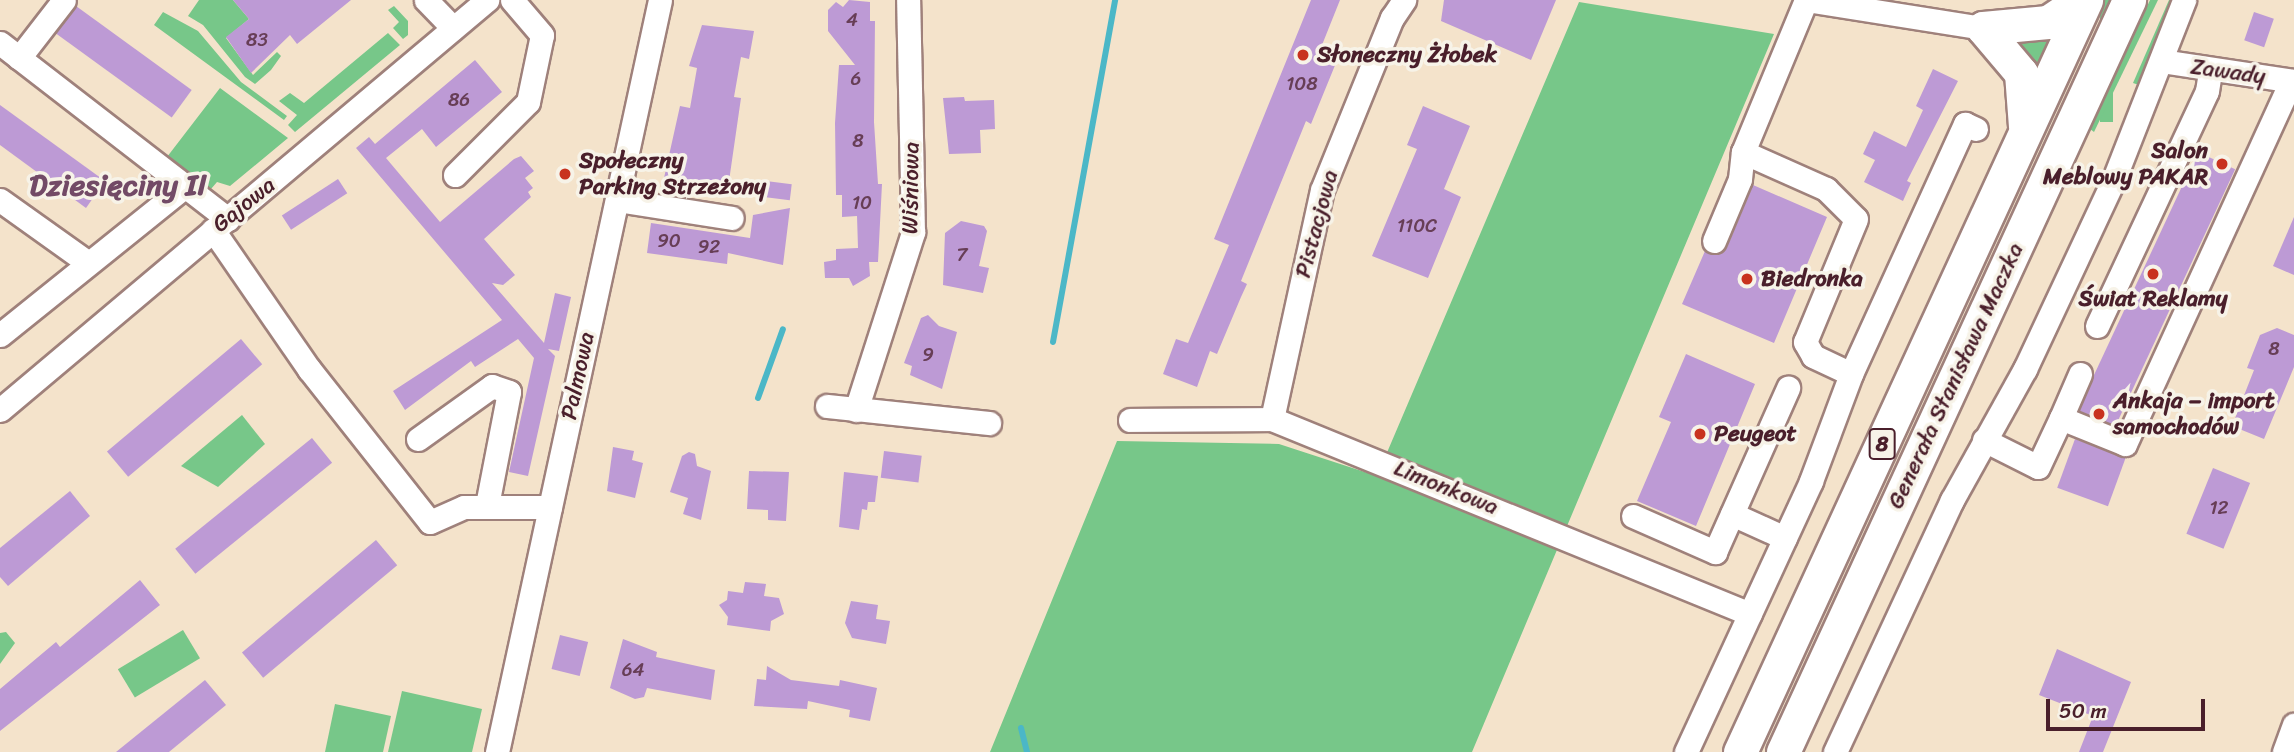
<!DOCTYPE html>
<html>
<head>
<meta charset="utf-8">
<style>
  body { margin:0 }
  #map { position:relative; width:2294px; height:752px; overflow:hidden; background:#f4e3cb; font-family:Sriracha,sans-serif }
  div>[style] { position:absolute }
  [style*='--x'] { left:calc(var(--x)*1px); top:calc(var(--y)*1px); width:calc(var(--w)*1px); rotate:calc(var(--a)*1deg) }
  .green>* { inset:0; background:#77c789; transform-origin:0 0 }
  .stream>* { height:6px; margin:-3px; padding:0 3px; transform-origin:3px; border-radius:3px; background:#4bb7c7 }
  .building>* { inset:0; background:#bd9ad5; transform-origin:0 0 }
  .roads { filter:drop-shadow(2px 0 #9f817b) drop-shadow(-2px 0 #9f817b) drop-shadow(0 2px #9f817b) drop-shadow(0 -2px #9f817b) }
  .minor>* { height:23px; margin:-11.5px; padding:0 11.5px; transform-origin:11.5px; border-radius:11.5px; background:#fff }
  .highway>* { height:33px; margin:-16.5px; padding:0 16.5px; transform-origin:16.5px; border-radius:16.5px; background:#fff }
  .dots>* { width:19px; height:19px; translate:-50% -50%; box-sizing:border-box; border:4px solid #f7f3e8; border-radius:50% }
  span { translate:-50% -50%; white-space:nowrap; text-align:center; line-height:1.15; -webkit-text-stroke:7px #f7f3e8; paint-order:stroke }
  .number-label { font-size:19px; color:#673e56 }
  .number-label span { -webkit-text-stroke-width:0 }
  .shield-label span { padding:2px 5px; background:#f7f3e8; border:2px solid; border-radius:5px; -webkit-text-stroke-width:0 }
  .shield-label { font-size:21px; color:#4a1f2b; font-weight:700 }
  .poi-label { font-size:23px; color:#4a1f2b; font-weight:700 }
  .left { translate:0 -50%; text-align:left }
  .right { translate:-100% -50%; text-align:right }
  .street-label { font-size:23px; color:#4a1f2b }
  .district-label { font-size:30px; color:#724a66; font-weight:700 }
  .scale { position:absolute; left:2046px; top:699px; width:159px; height:32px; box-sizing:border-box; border:4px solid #4a1f2b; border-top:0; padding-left:9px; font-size:21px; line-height:24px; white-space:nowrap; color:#4a1f2b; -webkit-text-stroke:5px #f7f3e8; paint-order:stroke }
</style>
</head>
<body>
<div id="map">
  <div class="green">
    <div style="clip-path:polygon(199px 0,233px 0,249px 19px,226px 38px,253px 75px,277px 52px,281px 56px,271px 70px,255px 84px,245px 77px,203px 25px,188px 16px)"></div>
    <div style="left:2100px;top:0;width:13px;height:122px"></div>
    <div style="clip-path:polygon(2150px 0,2158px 0,2094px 132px,2090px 129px)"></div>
    <div style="clip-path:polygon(2169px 0,2174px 0,2142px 86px,2133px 83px)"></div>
    <div style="clip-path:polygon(1579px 2px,1774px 34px,1472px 752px,990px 752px,1117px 441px,1279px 444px,1377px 476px)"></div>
    <div style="clip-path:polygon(394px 6px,408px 21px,408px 35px,403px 39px,393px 28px,399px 22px,388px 10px)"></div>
    <div style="clip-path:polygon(163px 12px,198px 31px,241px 82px,287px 116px,284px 120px,154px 25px)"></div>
    <div style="clip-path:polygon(2055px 28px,2033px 78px,2018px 49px,2025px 35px)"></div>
    <div style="clip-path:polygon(388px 33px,400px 45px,295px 132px,288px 125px,297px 115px,279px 101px,290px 93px,304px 103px)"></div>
    <div style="clip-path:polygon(220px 88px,288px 138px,230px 186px,217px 182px,211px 189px,167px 157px)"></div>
    <div style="clip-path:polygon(242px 415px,265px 444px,218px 487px,181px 466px)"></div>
    <div style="left:183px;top:630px;width:33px;height:76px;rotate:59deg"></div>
    <div style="clip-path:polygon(6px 632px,15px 643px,0 664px,0 633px)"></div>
    <div style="clip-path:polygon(402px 691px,482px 709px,472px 752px,388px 752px)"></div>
    <div style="clip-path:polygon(335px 704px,391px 716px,383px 752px,325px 752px)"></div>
  </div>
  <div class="stream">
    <div style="--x:1053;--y:342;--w:348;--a:-79.7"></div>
    <div style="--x:758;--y:398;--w:73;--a:-70.1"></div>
    <div style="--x:1021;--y:728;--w:25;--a:76"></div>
  </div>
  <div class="building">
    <div style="clip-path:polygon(233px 0,351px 0,297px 44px,290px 35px,251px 73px,226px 37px,249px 19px)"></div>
    <div style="clip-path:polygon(849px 0,870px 2px,870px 21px,875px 21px,874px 122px,878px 184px,882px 184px,878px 262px,869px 262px,870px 276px,853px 286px,849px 278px,825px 278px,824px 262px,836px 260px,836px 249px,858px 248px,857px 216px,842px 217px,842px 195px,836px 195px,835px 123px,839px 65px,855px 65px,828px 31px,828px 10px,836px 2px,843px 7px)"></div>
    <div style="clip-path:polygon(1311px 0,1340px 0,1320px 50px,1338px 58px,1311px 124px,1306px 121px,1241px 281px,1247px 284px,1241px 297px,1217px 354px,1210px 351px,1197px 387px,1163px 374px,1176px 339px,1188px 343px,1229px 245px,1214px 239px)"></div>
    <div style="clip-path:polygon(1444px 0,1556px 0,1531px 60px,1441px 21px)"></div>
    <div style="left:76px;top:6px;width:143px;height:34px;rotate:36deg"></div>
    <div style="left:2254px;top:12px;width:21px;height:30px;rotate:19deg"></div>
    <div style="clip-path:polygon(702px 25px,754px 31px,749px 59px,741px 57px,734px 97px,741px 98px,728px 188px,707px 185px,707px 190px,664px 178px,680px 106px,690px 108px,697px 68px,689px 66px)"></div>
    <div style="clip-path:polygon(475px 60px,502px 92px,436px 147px,422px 129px,386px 158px,440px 222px,514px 159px,521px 156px,534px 171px,525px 178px,533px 188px,528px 192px,531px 197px,484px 239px,515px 275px,503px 285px,492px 283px,544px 343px,555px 293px,571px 297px,559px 351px,548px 349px,555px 356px,528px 476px,509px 472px,534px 358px,518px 339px,475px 367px,471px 361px,405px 410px,393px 391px,502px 320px,356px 148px,369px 137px,375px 144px)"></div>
    <div style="clip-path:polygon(1933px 69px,1958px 81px,1907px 181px,1911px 183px,1903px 201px,1864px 182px,1875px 160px,1863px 154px,1874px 131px,1906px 147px,1923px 110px,1916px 106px)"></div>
    <div style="clip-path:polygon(964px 97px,965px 101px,994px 100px,995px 129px,980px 130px,981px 153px,949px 154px,943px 98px)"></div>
    <div style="clip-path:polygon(0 105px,105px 181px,86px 208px,0 145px)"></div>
    <div style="clip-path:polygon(1423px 106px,1470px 126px,1444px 189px,1461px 197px,1428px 278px,1372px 256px,1417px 149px,1407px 145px)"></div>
    <div style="left:2198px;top:152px;width:41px;height:285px;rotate:25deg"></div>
    <div style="left:338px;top:179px;width:17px;height:67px;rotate:57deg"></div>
    <div style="left:757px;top:180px;width:35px;height:16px;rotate:7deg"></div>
    <div style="clip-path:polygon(1753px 185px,1827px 217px,1774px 343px,1682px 304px,1705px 251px,1716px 255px,1727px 247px)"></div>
    <div style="clip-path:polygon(790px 208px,783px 265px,728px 253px,727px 264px,647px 253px,651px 223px,750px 238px,753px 215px)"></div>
    <div style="clip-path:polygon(2294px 217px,2294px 275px,2273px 266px)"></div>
    <div style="clip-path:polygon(961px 221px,984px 226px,987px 231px,979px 266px,989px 268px,983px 293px,943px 285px,945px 233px)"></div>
    <div style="clip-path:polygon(928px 315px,939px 326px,957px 332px,942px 389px,910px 375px,912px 366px,904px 363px,921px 318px)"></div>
    <div style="clip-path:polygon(2277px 328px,2294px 335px,2294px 367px,2264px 439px,2232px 426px,2254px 370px,2247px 368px,2260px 335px)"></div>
    <div style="left:241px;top:339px;width:33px;height:175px;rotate:50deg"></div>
    <div style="clip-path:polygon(1686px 354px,1755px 384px,1696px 526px,1637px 501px,1671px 422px,1659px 417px)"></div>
    <div style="left:312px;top:438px;width:32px;height:176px;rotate:51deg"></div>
    <div style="left:2075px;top:439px;width:54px;height:52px;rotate:20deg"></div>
    <div style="clip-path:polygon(613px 447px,634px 451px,632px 460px,643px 463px,635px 498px,607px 491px)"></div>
    <div style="left:884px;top:451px;width:38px;height:27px;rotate:7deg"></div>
    <div style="clip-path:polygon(689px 452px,695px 454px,697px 466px,711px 471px,701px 520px,683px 514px,688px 498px,670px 492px,682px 456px)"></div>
    <div style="left:2213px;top:468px;width:40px;height:71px;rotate:22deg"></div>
    <div style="clip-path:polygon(749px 471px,789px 472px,786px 521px,768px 520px,768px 510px,747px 509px)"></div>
    <div style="clip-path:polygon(844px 472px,878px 476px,875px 502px,868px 502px,867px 510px,862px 509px,859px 530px,839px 527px)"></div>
    <div style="clip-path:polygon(70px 491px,90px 516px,8px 586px,0 577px,0 548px)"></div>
    <div style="left:376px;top:540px;width:33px;height:175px;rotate:50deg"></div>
    <div style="clip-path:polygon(140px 580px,160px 605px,0 731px,0 689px,56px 642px,60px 647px)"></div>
    <div style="clip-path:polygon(745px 582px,766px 584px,764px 596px,779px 598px,784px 614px,771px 621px,770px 631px,727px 625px,728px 617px,719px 605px,727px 600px,728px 591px,743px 593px)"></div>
    <div style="clip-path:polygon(851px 601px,878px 605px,876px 619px,890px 621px,886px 644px,852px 638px,845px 623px)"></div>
    <div style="left:560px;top:635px;width:29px;height:35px;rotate:14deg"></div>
    <div style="clip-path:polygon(623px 639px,657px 652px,656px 657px,715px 670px,711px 700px,647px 688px,644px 697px,635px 699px,610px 688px)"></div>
    <div style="clip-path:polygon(2057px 649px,2131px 682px,2103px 752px,2079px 752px,2093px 716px,2039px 695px)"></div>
    <div style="clip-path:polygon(767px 666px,791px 680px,839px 686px,840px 680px,877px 688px,870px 721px,849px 717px,850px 710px,808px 701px,807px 709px,754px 706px,757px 679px,766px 680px)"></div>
    <div style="clip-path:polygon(205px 680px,226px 705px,169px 752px,116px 752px)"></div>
  </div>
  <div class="roads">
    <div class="minor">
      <div style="--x:426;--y:0;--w:39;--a:46"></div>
      <div style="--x:1806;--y:0;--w:165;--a:112.5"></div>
      <div style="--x:1743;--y:152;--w:91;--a:24"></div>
      <div style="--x:1826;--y:189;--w:42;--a:45"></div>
      <div style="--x:1856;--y:219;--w:133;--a:112.5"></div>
      <div style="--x:1805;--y:342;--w:16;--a:60"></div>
      <div style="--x:1813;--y:356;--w:42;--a:25.3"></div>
      <div style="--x:1806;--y:0;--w:179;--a:9"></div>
      <div style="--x:0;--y:43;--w:288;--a:37.7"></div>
      <div style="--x:19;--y:58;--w:73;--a:-52.2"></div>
      <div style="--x:2162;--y:61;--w:134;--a:8.6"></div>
      <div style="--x:455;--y:175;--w:103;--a:-45"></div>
      <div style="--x:528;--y:102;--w:68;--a:-78.2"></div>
      <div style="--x:542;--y:35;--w:46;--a:-130.6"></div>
      <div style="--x:0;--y:200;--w:107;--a:35.5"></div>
      <div style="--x:617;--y:200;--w:116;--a:8.9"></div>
      <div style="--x:213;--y:230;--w:169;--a:55.4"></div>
      <div style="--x:309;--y:369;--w:195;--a:51.7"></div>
      <div style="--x:430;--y:522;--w:37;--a:-24"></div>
      <div style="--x:464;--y:507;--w:86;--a:0"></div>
      <div style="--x:1714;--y:241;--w:67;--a:-67.2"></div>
      <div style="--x:1740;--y:179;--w:27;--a:-84"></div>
      <div style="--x:2097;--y:326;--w:259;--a:-64.9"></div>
      <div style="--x:2207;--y:91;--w:20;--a:-81"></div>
      <div style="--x:0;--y:335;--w:238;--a:-38.8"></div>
      <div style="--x:827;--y:406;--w:163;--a:6"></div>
      <div style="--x:0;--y:410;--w:637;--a:-40.09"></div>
      <div style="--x:856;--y:410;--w:187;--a:-72.2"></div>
      <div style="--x:913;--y:232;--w:232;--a:-91.2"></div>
      <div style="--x:2061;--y:418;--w:48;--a:-66.6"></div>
      <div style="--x:1272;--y:419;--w:234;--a:-77.7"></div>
      <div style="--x:1322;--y:190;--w:186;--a:-67.9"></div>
      <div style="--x:1392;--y:18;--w:22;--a:-56"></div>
      <div style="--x:1130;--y:420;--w:142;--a:-0.4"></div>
      <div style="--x:1272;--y:419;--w:516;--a:22.19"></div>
      <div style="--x:418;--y:439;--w:91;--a:-35.6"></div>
      <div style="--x:492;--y:386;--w:18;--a:19"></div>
      <div style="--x:509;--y:392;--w:115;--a:101"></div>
      <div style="--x:1984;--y:440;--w:60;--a:26.6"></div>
      <div style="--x:2038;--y:467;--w:54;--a:-64.9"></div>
      <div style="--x:2061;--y:418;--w:69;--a:22.1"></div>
      <div style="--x:2125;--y:444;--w:399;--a:-65.4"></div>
      <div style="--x:1732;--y:514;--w:58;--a:24.4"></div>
      <div style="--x:1633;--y:516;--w:90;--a:23.7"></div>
      <div style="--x:1715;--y:552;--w:180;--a:-66"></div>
      <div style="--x:497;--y:752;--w:769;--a:-77.77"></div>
      <div style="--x:1686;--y:752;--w:298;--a:-65.2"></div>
      <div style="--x:1811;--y:481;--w:114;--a:-69.5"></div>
      <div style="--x:1851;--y:374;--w:275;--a:-65.5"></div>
      <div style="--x:1965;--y:124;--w:12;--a:24"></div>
      <div style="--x:1835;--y:752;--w:278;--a:-65.1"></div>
      <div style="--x:1952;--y:500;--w:150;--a:-60.9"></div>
      <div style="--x:2025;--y:369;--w:210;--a:-64.9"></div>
      <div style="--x:2114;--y:179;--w:192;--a:-68.6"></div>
      <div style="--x:2284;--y:752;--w:29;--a:-70"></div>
    </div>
    <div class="highway">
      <div style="--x:1983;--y:28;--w:59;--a:49.8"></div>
      <div style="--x:2021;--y:73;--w:53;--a:85.7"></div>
      <div style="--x:1983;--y:28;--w:65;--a:-5.3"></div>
      <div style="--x:2048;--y:22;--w:40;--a:-34"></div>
      <div style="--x:1740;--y:752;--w:828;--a:-65.29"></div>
      <div style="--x:1783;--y:752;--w:828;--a:-65.29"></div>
    </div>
  </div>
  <div class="dots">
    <div style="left:1303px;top:55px;background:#c8321e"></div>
    <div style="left:2222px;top:164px;background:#c8321e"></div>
    <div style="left:565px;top:174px;background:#c8321e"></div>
    <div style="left:2153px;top:274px;background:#c8321e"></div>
    <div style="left:1747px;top:279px;background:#c8321e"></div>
    <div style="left:2099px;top:414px;background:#c8321e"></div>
    <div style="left:1700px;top:434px;background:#c8321e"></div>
  </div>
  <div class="number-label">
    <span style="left:852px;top:20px">4</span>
    <span style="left:257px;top:40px">83</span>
    <span style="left:856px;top:79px">6</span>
    <span style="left:1302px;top:84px">108</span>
    <span style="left:459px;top:100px">86</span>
    <span style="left:858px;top:141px">8</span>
    <span style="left:862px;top:203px">10</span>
    <span style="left:1417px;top:226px">110C</span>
    <span style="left:669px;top:241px">90</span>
    <span style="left:709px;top:247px">92</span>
    <span style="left:962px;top:255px">7</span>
    <span style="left:2274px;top:349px">8</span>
    <span style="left:928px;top:355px">9</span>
    <span style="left:2219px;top:508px">12</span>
    <span style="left:633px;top:670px">64</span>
  </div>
  <div class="shield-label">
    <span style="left:1882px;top:444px">8</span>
  </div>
  <div class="poi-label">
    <span class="left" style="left:1317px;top:55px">Słoneczny Żłobek</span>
    <span class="right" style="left:2208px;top:164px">Salon<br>Meblowy PAKAR</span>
    <span class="left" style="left:579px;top:174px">Społeczny<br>Parking Strzeżony</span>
    <span class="left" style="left:1761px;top:279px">Biedronka</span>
    <span style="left:2153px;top:299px">Świat Reklamy</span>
    <span class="left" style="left:2113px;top:414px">Ankaja – import<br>samochodów</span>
    <span class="left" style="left:1714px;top:434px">Peugeot</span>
  </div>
  <div class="street-label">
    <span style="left:2228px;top:72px;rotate:8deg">Zawady</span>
    <span style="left:911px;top:188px;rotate:-89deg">Wiśniowa</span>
    <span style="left:244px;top:205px;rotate:-39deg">Gajowa</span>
    <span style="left:1317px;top:224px;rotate:-75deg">Pistacjowa</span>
    <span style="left:578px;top:376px;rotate:-78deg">Palmowa</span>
    <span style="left:1956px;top:376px;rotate:-65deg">Generała Stanisława Maczka</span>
    <span style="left:1446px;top:488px;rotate:22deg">Limonkowa</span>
  </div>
  <div class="district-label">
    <span style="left:118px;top:185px">Dziesięciny II</span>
  </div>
  <div class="scale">50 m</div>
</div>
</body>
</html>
